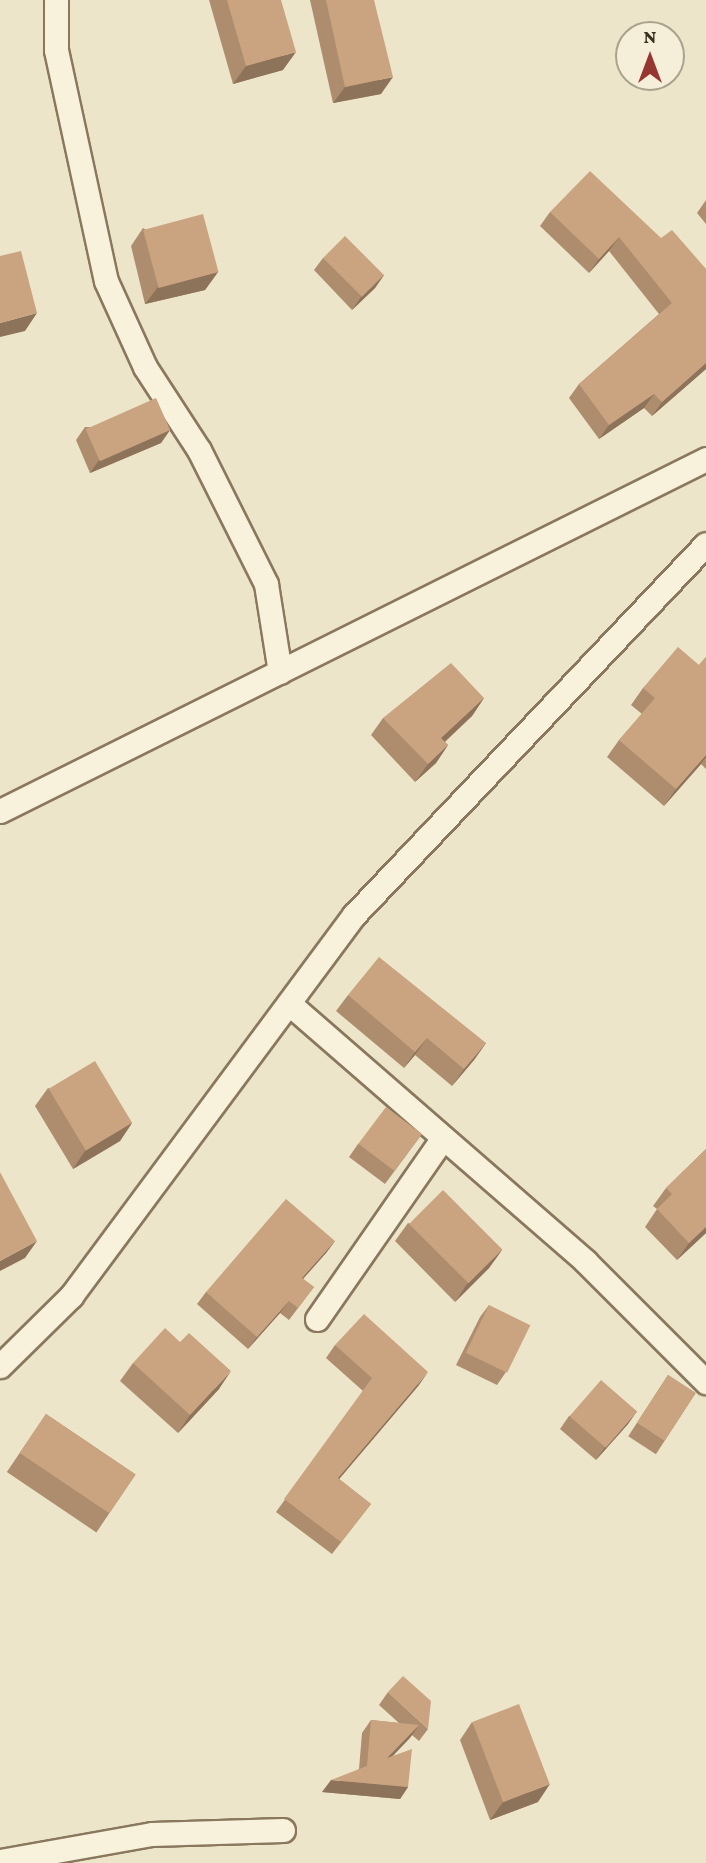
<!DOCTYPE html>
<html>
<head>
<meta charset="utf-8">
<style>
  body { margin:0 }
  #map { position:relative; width:706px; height:1863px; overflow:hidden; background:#ede5c9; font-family:"Crimson Pro",serif }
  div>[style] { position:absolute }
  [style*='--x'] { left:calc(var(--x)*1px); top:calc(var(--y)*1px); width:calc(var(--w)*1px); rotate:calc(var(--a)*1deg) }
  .roads { filter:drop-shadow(2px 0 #89785e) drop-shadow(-2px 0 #89785e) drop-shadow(0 2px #89785e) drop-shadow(0 -2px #89785e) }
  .street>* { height:23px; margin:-11.5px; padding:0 11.5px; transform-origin:11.5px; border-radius:11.5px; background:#f8f1dc }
  .wall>* { inset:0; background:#ae8d6e; transform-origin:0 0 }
  .shaded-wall>* { inset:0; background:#8d735a }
  .building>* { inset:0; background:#caa480; transform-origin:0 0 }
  span { translate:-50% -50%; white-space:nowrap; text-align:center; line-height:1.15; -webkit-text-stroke:7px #f5eed8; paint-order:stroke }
  .north { position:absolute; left:615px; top:21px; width:70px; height:70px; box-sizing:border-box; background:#f5eed8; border:2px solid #aaa28f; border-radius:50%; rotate:0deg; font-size:19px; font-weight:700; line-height:28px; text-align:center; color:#3a2f21 }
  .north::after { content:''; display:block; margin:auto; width:24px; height:32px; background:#963630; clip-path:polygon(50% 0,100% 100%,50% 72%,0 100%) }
</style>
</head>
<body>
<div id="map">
  <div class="roads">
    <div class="street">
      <div style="--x:56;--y:0;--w:50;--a:90"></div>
      <div style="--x:56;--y:50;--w:236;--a:77.8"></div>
      <div style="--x:106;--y:281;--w:94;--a:65.6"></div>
      <div style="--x:145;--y:367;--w:99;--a:57"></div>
      <div style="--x:199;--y:450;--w:150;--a:63.4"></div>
      <div style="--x:266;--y:584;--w:89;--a:81"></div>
      <div style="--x:0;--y:811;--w:789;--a:-26.5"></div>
      <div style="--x:292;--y:1006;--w:390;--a:41"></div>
      <div style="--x:586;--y:1262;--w:170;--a:45"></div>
      <div style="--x:317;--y:1319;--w:219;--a:-55.2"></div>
      <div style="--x:0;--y:1366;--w:100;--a:-44.6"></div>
      <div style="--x:71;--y:1296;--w:475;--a:-53.4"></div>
      <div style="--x:354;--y:915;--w:511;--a:-46.51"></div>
      <div style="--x:0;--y:1861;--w:154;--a:-10.1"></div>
      <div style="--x:152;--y:1834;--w:131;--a:-1.7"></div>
    </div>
  </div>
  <div class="wall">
    <div style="clip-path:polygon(209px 0,281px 0,283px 70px,233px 84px)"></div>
    <div style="clip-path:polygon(310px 0,374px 0,381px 94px,333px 103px)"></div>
    <div style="clip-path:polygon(706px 200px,706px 224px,697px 213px)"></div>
    <div style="clip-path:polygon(550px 212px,661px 238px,706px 269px,706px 369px,652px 416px,644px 408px,599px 439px,569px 398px,579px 384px,659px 314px,609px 251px,589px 273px,540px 226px)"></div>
    <div style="clip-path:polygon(143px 228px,218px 272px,205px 290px,145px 304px,131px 246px)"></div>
    <div style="clip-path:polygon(323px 258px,384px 275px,375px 288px,352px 310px,314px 270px)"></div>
    <div style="clip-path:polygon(85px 427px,170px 430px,161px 443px,90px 473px,76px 440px)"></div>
    <div style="clip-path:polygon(706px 657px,706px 769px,701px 764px,664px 806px,607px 757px,619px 740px,642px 714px,631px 705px,643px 688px,699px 665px)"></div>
    <div style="clip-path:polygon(484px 698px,472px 716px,445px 742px,448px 745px,436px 763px,415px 782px,371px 735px,383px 718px)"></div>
    <div style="clip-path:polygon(348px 995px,486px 1043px,474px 1060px,452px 1086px,415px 1055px,404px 1068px,336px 1011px)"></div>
    <div style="clip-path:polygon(48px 1088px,132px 1123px,120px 1141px,73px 1169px,35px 1106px)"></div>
    <div style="clip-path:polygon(422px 1134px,385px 1184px,349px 1157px,358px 1144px)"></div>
    <div style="clip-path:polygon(706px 1149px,706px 1233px,677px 1260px,645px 1227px,657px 1209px,653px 1206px,666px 1188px)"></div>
    <div style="clip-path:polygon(408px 1223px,502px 1250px,489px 1268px,455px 1302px,395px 1241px)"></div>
    <div style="clip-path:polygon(335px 1241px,326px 1253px,303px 1279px,314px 1287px,289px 1320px,280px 1313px,248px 1349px,197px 1304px,206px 1292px)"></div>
    <div style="clip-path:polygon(489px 1305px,506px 1372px,497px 1385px,456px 1365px,480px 1317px)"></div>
    <div style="clip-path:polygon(335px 1345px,419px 1385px,339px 1479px,371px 1504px,332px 1554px,276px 1512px,363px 1391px,326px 1358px)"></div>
    <div style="clip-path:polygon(133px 1363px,219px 1389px,178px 1433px,120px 1381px)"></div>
    <div style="left:668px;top:1375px;width:33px;height:73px;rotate:33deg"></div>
    <div style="clip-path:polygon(637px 1411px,628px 1424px,596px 1460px,560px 1429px,569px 1416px)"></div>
    <div style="left:46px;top:1414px;width:108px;height:70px;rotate:34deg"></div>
    <div style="clip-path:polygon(388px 1692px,428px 1729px,419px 1741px,412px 1735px,392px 1757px,408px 1787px,400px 1799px,322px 1792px,359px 1769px,362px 1733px,371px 1720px,399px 1723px,379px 1705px)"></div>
    <div style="clip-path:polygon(472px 1722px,538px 1802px,490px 1820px,460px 1740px)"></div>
  </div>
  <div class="shaded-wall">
    <div style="clip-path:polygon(296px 52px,283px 70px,233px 84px,246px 66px)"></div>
    <div style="clip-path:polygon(393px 77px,381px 94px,333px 103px,345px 87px)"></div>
    <div style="clip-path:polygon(619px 237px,609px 251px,589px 273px,599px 259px)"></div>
    <div style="clip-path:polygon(218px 272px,205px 290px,145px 304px,158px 287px)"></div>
    <div style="clip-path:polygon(384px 275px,375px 288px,352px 310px,361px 297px)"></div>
    <div style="clip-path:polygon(37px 313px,25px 331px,0 337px,0 323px)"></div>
    <div style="clip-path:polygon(706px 363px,706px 369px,652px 416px,662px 402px)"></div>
    <div style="clip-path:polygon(654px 394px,644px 408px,599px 439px,609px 425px)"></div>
    <div style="clip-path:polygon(170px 430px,161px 443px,90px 473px,99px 460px)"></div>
    <div style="clip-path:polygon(484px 698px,472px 716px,429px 756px,441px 738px)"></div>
    <div style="clip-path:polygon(448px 745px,436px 763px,415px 782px,428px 764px)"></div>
    <div style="clip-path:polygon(706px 755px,706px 757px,701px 764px,664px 806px,676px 789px)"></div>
    <div style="clip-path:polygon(427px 1038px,415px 1055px,404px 1068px,415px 1052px)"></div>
    <div style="clip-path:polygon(486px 1043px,474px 1060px,452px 1086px,464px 1069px)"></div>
    <div style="clip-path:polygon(132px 1123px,120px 1141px,73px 1169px,85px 1151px)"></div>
    <div style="clip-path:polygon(706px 1227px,706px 1233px,677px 1260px,689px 1243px)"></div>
    <div style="clip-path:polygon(37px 1241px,25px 1258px,0 1271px,0 1261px)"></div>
    <div style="clip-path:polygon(335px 1241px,326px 1253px,293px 1290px,302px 1278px)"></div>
    <div style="clip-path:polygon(502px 1250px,489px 1268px,455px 1302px,467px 1284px)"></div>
    <div style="clip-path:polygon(289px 1301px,280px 1313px,248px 1349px,257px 1337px)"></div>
    <div style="clip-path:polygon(231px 1371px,219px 1389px,178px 1433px,190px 1415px)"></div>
    <div style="clip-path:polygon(428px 1372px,419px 1385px,329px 1491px,338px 1478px)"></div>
    <div style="clip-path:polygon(637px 1411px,628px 1424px,596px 1460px,605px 1447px)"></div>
    <div style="clip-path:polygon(419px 1725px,410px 1738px,378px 1771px,387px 1758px)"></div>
    <div style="clip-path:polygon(331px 1780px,408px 1787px,400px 1799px,322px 1792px)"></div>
    <div style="clip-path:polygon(550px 1784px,538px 1802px,490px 1820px,503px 1802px)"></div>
  </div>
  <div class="building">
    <div style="clip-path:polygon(227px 0,281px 0,296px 52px,246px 66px)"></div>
    <div style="clip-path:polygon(326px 0,374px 0,393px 77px,345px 87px)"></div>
    <div style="clip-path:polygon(590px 171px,661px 238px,672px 230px,706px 269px,706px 363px,662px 402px,654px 394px,609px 425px,579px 384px,672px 303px,619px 237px,599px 259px,550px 212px)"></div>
    <div style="left:203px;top:214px;width:60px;height:62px;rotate:75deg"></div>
    <div style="left:345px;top:236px;width:55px;height:31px;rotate:45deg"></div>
    <div style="clip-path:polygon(21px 251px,37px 313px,0 323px,0 256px)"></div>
    <div style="left:156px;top:398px;width:35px;height:77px;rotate:66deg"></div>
    <div style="clip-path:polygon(678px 647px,699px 665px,706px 657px,706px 755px,676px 789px,619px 740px,655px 698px,643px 688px)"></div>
    <div style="clip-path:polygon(451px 663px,484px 698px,441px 738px,448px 745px,428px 764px,383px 718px)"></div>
    <div style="clip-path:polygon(379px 957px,486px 1043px,464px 1069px,427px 1038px,415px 1052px,348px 995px)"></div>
    <div style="left:95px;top:1061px;width:72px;height:54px;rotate:59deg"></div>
    <div style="left:386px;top:1107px;width:45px;height:46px;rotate:37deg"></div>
    <div style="clip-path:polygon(706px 1149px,706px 1227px,689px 1243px,657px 1209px,672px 1194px,666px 1188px)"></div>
    <div style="clip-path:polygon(0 1172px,37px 1241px,0 1261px)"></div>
    <div style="left:443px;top:1190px;width:84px;height:48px;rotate:45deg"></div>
    <div style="clip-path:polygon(286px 1199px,335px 1241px,302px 1278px,314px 1287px,298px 1308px,289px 1301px,257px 1337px,206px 1292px)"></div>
    <div style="left:489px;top:1305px;width:46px;height:53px;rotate:26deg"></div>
    <div style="clip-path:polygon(364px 1314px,428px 1372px,338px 1478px,371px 1504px,341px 1542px,284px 1499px,372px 1378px,335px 1345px)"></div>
    <div style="clip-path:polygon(165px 1328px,180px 1342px,189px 1333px,231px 1371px,190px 1415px,133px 1363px)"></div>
    <div style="left:668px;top:1375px;width:33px;height:57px;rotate:33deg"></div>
    <div style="left:601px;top:1380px;width:48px;height:48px;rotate:41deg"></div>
    <div style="left:46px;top:1414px;width:108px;height:47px;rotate:34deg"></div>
    <div style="clip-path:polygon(403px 1676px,431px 1701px,428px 1729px,388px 1692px)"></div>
    <div style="left:519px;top:1704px;width:86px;height:50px;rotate:69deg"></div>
    <div style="clip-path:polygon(371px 1720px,419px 1725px,387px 1758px,412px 1749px,408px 1787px,331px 1780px,367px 1766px)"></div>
  </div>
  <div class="north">N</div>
</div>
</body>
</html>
